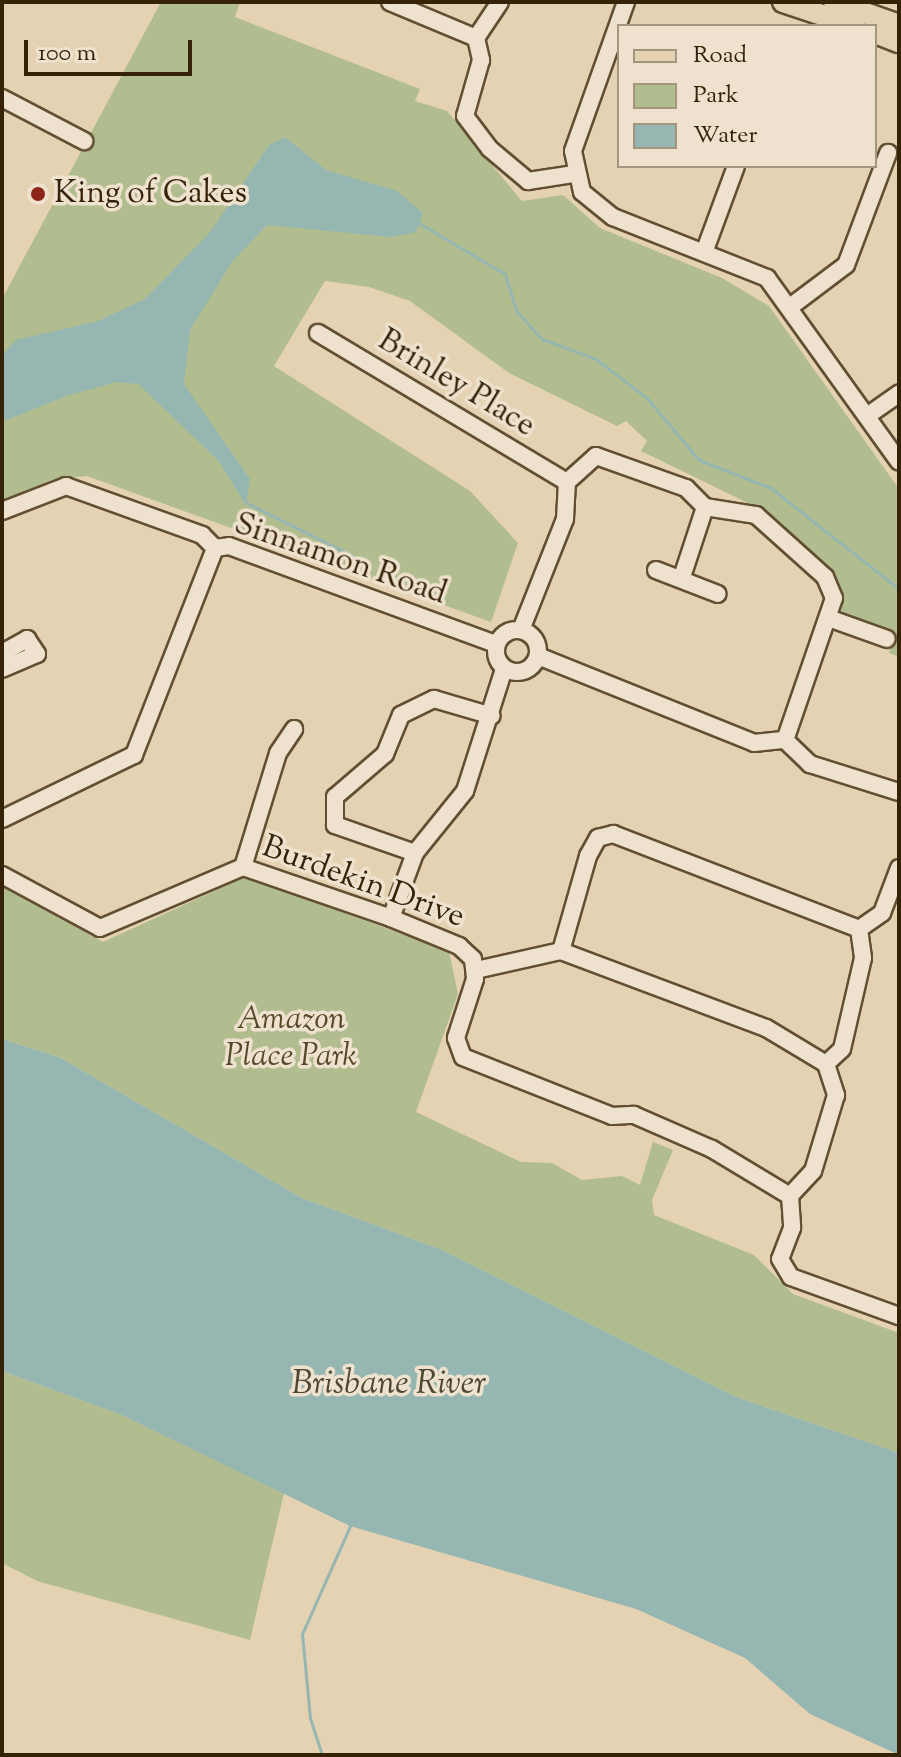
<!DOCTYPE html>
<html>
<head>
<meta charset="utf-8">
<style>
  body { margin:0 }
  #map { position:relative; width:901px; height:1757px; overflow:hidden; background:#e5d2b3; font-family:"Sorts Mill Goudy",serif }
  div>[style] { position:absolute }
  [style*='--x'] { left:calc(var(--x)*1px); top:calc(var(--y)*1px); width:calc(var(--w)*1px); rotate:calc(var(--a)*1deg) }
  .green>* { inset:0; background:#b1bd8f }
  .water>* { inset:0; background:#96b7b1 }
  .stream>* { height:3px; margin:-1.5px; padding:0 1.5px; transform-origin:1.5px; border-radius:1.5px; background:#96b7b1 }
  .roads { filter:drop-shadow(2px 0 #624f32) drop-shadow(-2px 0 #624f32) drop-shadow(0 2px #624f32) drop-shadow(0 -2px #624f32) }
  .minor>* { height:16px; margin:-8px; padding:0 8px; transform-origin:8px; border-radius:8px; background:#eee2ce }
  .minor>.ring { margin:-8px; padding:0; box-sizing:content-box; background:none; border:16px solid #eee2ce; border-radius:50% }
  .major>* { height:20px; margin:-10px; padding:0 10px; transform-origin:10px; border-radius:10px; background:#e5d2b3 }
  .dots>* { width:22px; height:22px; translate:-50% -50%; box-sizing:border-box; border:4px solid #eee2ce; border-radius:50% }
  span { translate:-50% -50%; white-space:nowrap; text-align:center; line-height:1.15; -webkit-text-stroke:7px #eee2ce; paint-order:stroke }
  .poi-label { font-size:32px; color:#362307 }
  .left { translate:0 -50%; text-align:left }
  .street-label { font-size:32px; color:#362307 }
  .park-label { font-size:32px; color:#554a29; font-style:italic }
  .water-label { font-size:34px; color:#4e4832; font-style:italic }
  .frame { position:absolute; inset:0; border:4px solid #362307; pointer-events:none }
  .legend { position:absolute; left:617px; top:24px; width:260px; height:144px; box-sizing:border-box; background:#eee2ce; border:2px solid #a4967e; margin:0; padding:10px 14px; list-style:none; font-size:24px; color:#362307 }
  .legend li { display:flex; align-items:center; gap:16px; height:40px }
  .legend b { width:40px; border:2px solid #a4967e }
  .scale { position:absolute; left:24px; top:40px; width:168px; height:36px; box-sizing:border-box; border:4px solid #362307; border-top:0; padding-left:10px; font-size:24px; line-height:28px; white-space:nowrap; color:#362307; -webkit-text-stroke:6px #eee2ce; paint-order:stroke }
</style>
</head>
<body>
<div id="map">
  <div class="green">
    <div style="clip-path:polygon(161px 2px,240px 2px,235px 17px,420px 89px,415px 101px,447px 111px,522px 201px,563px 195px,600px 228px,722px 278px,769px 306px,899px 489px,899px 657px,889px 653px,894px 632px,843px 616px,831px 572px,756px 507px,641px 451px,647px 441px,626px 421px,617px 426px,509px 373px,410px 301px,369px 287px,325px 281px,274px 366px,470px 491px,518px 543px,491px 622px,87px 476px,51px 480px,2px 501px,2px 299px)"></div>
    <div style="clip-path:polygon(245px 877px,449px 951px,458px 994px,416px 1112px,521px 1162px,552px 1163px,582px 1180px,622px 1176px,640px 1185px,653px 1142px,673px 1150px,652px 1200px,654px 1215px,754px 1255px,793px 1294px,899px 1333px,899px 1453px,736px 1397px,440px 1249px,302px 1198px,59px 1057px,2px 1039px,2px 887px,103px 942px)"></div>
    <div style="clip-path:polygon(2px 1371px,124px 1416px,284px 1493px,250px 1640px,37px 1581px,2px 1563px)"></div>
  </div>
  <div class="water">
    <div style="clip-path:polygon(285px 137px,326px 170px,397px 191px,423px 213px,416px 232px,391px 237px,267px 225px,232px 262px,190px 330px,184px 384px,250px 479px,246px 505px,218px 460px,138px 384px,117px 382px,66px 396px,2px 422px,2px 355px,16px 340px,98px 321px,145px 299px,211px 231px,269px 145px)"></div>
    <div style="clip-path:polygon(2px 1039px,59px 1057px,302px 1198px,440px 1249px,736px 1397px,899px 1453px,899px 1755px,810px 1714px,745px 1658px,636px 1609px,350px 1526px,124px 1416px,2px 1371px)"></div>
  </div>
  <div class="stream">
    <div style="--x:419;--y:223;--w:100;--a:30.7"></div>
    <div style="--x:505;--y:274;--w:39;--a:73"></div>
    <div style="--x:516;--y:311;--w:38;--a:47"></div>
    <div style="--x:542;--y:339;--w:58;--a:20.3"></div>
    <div style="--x:596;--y:359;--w:64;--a:37.4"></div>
    <div style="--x:647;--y:398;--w:81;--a:50"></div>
    <div style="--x:699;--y:460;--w:77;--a:21.3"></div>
    <div style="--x:771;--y:488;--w:163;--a:38.3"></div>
    <div style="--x:245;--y:502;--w:134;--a:26.6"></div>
    <div style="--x:322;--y:1755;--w:39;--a:-108"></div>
    <div style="--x:310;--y:1718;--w:84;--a:-95.4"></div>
    <div style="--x:302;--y:1634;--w:118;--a:-66"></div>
  </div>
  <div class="roads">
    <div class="minor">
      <div style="--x:390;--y:2;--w:93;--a:22.7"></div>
      <div style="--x:476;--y:38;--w:23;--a:77"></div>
      <div style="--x:481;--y:60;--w:58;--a:105.9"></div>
      <div style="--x:465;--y:116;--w:41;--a:52.9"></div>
      <div style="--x:490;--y:149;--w:50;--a:40.1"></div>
      <div style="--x:528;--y:181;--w:47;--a:-8.7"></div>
      <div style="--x:626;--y:2;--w:158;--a:109.6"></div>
      <div style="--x:573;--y:151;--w:42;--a:77.6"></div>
      <div style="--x:582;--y:192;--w:40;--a:39"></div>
      <div style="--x:613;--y:217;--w:166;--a:21.6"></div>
      <div style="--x:767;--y:278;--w:226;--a:54.3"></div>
      <div style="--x:476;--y:38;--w:43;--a:-56.3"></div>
      <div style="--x:2;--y:98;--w:93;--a:27.7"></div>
      <div style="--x:705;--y:250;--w:90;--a:-69.7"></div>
      <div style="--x:790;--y:307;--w:70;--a:-36.9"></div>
      <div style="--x:846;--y:265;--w:120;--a:-69.4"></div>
      <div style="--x:318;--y:333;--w:290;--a:30.9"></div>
      <div style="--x:867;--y:416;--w:39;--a:-35"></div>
      <div style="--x:2;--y:511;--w:69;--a:-21.3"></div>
      <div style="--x:66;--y:486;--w:145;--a:19.8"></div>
      <div style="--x:202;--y:535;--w:18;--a:45"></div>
      <div style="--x:215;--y:548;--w:14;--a:-8"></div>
      <div style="--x:229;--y:546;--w:284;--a:20.2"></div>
      <div style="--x:656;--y:570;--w:66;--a:21.2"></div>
      <div style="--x:682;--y:577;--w:74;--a:-71.8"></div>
      <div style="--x:831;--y:619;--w:59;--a:19.7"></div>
      <div class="ring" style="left:496px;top:630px;width:26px;height:26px"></div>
      <div style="--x:521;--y:630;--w:119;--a:-68.4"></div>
      <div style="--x:565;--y:519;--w:37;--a:-87"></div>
      <div style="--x:567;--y:482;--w:39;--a:-42"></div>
      <div style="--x:596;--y:456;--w:96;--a:19.6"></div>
      <div style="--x:686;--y:488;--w:27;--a:45"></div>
      <div style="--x:705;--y:507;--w:52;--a:8.9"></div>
      <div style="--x:756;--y:515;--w:93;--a:41.9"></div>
      <div style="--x:825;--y:577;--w:23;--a:67"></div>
      <div style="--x:834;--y:598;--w:150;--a:109"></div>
      <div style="--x:2;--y:653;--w:29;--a:-29"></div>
      <div style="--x:27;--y:639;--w:18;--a:56"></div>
      <div style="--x:37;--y:654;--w:38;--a:157"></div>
      <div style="--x:538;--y:656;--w:233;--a:21.9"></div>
      <div style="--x:754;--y:743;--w:31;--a:-6"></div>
      <div style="--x:785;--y:740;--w:35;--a:44"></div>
      <div style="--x:810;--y:764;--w:93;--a:17.5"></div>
      <div style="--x:2;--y:819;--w:147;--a:-25.9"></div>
      <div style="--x:134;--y:755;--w:222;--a:-68.6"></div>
      <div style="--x:415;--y:853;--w:85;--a:-160.7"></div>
      <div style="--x:335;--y:825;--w:28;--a:-90"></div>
      <div style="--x:335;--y:797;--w:66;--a:-40.7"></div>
      <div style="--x:385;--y:754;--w:42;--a:-67.7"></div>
      <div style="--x:401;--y:715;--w:37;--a:-26"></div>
      <div style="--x:434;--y:699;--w:60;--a:16.3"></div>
      <div style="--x:243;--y:867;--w:119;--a:-72.9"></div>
      <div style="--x:278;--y:753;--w:29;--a:-56"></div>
      <div style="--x:899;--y:868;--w:48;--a:110.7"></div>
      <div style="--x:882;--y:913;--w:28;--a:145"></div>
      <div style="--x:859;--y:929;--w:29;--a:82"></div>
      <div style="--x:863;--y:958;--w:93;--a:103"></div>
      <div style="--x:842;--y:1049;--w:22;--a:137"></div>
      <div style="--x:826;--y:1064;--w:33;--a:72"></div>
      <div style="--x:836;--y:1095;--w:79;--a:106.8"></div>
      <div style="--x:813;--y:1171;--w:34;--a:133"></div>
      <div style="--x:790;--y:1196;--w:32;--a:86"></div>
      <div style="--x:792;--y:1228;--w:33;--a:111"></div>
      <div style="--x:780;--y:1259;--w:21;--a:59"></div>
      <div style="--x:791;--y:1277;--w:115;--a:19.9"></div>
      <div style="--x:2;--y:875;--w:111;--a:28.4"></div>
      <div style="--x:100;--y:928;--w:155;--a:-23.1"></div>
      <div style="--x:243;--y:867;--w:157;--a:19"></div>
      <div style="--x:391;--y:918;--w:74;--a:22.4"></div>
      <div style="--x:459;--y:946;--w:19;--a:43"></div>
      <div style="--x:473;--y:959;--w:20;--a:84"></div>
      <div style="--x:475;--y:979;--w:62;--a:107.9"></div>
      <div style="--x:456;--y:1038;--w:20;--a:70"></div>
      <div style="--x:463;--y:1057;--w:160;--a:21.6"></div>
      <div style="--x:612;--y:1116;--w:22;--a:-3"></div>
      <div style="--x:634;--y:1115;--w:85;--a:23.6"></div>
      <div style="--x:712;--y:1149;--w:91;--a:31.1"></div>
      <div style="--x:391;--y:918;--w:69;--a:-69.7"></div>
      <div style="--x:415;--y:853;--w:80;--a:-51.1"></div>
      <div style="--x:465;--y:791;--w:128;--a:-72.3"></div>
      <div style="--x:476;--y:970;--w:87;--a:-12.6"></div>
      <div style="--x:826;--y:1064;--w:70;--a:-149"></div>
      <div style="--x:766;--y:1028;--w:219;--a:-159.4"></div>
      <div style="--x:561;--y:951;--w:99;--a:-74.1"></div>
      <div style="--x:588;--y:856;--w:21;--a:-61"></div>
      <div style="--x:598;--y:838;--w:16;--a:-15"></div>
      <div style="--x:613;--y:834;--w:264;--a:21.1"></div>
    </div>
    <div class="major">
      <div style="--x:783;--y:2;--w:76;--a:18.4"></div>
      <div style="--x:834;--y:2;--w:69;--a:19.5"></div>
      <div style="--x:875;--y:33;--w:26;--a:21"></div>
    </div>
  </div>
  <div class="dots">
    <div style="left:38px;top:194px;background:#8f2418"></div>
  </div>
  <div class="poi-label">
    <span class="left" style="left:54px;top:194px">King of Cakes</span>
  </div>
  <div class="street-label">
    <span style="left:456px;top:384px;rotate:31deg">Brinley Place</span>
    <span style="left:340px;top:560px;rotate:19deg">Sinnamon Road</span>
    <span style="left:363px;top:883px;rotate:20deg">Burdekin Drive</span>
  </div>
  <div class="park-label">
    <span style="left:291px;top:1039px">Amazon<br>Place Park</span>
  </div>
  <div class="water-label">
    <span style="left:389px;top:1385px">Brisbane River</span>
  </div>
  <div class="frame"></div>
  <ul class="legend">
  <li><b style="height:10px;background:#e5d2b3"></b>Road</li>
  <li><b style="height:22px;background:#b1bd8f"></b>Park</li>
  <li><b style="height:22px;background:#96b7b1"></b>Water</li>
  </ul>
  <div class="scale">100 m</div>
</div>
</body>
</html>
